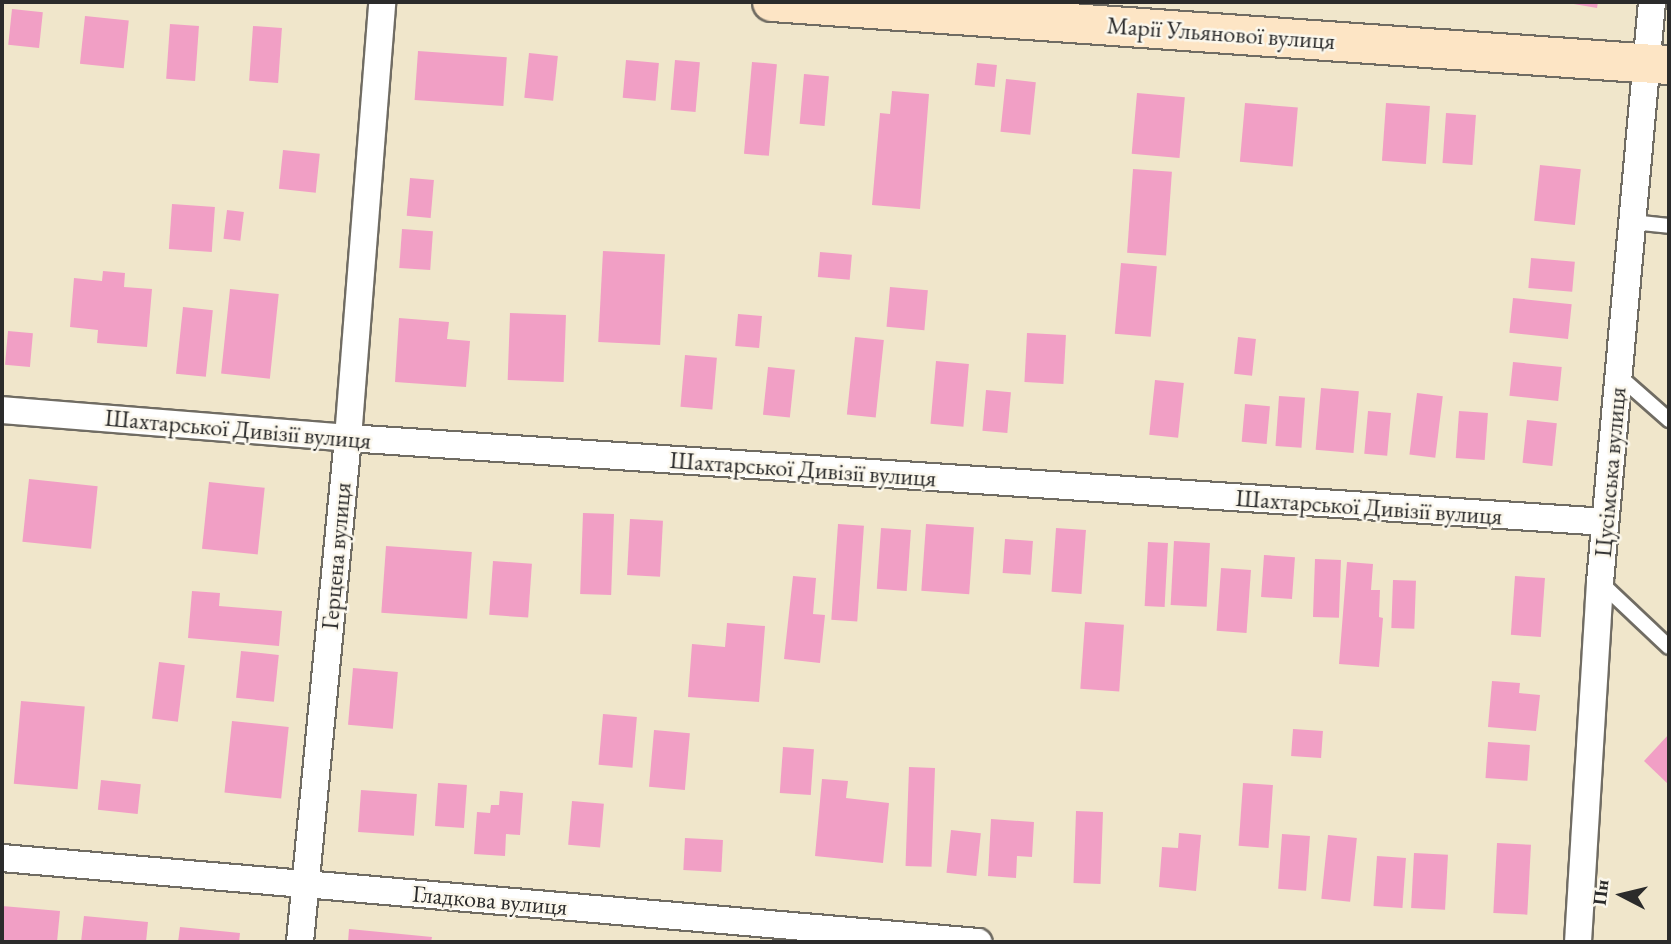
<!DOCTYPE html>
<html>
<head>
<meta charset="utf-8">
<style>
  body { margin:0 }
  #map { position:relative; width:1671px; height:944px; overflow:hidden; background:#f0e6cb; font-family:"EB Garamond",serif }
  div>[style] { position:absolute }
  [style*='--x'] { left:calc(var(--x)*1px); top:calc(var(--y)*1px); width:calc(var(--w)*1px); rotate:calc(var(--a)*1deg) }
  .building>* { inset:0; background:#f19fc5; transform-origin:0 0 }
  .roads { filter:drop-shadow(2px 0 #706c63) drop-shadow(-2px 0 #706c63) drop-shadow(0 2px #706c63) drop-shadow(0 -2px #706c63) }
  .lane>* { height:14px; margin:-7px; padding:0 7px; transform-origin:7px; border-radius:7px; background:#fff }
  .street>* { height:26px; margin:-13px; padding:0 13px; transform-origin:13px; border-radius:13px; background:#fff }
  .secondary>* { height:38px; margin:-19px; padding:0 19px; transform-origin:19px; border-radius:19px; background:#fde5c5 }
  span { translate:-50% -50%; white-space:nowrap; text-align:center; line-height:1.15; -webkit-text-stroke:5px #fbf7ec; paint-order:stroke }
  .street-label { font-size:24px; color:#2b2b2b }
  .frame { position:absolute; inset:0; border:4px solid #2b2b2b; pointer-events:none }
  .north { position:absolute; left:1587px; top:860px; width:70px; height:70px; -webkit-text-stroke:5px #fbf7ec; paint-order:stroke; rotate:277deg; font-size:19px; font-weight:700; line-height:28px; text-align:center; color:#2b2b2b }
  .north::after { content:''; display:block; margin:auto; width:24px; height:32px; background:#2b2b2b; clip-path:polygon(50% 0,100% 100%,50% 72%,0 100%) }
</style>
</head>
<body>
<div id="map">
  <div class="building">
    <div style="clip-path:polygon(1562px 2px,1598px 2px,1597px 8px)"></div>
    <div style="left:12px;top:9px;width:31px;height:36px;rotate:6deg"></div>
    <div style="left:85px;top:16px;width:44px;height:48px;rotate:6deg"></div>
    <div style="left:170px;top:24px;width:29px;height:55px;rotate:4deg"></div>
    <div style="left:253px;top:26px;width:29px;height:55px;rotate:4deg"></div>
    <div style="left:418px;top:51px;width:89px;height:49px;rotate:4deg"></div>
    <div style="left:529px;top:53px;width:29px;height:45px;rotate:6deg"></div>
    <div style="left:626px;top:60px;width:33px;height:38px;rotate:5deg"></div>
    <div style="left:675px;top:60px;width:25px;height:50px;rotate:5deg"></div>
    <div style="left:752px;top:62px;width:25px;height:92px;rotate:5deg"></div>
    <div style="left:977px;top:63px;width:20px;height:22px;rotate:6deg"></div>
    <div style="left:804px;top:74px;width:25px;height:50px;rotate:5deg"></div>
    <div style="left:1006px;top:79px;width:30px;height:53px;rotate:6deg"></div>
    <div style="clip-path:polygon(892px 91px,929px 94px,920px 209px,872px 205px,880px 113px,890px 114px)"></div>
    <div style="left:1137px;top:93px;width:48px;height:61px;rotate:5deg"></div>
    <div style="left:1245px;top:103px;width:53px;height:59px;rotate:5deg"></div>
    <div style="left:1386px;top:103px;width:44px;height:58px;rotate:4deg"></div>
    <div style="left:1446px;top:113px;width:30px;height:50px;rotate:4deg"></div>
    <div style="left:283px;top:150px;width:37px;height:39px;rotate:6deg"></div>
    <div style="left:1540px;top:165px;width:41px;height:56px;rotate:6deg"></div>
    <div style="left:1133px;top:169px;width:39px;height:84px;rotate:4deg"></div>
    <div style="left:410px;top:178px;width:24px;height:38px;rotate:5deg"></div>
    <div style="left:172px;top:204px;width:43px;height:45px;rotate:4deg"></div>
    <div style="left:227px;top:210px;width:17px;height:29px;rotate:7deg"></div>
    <div style="left:402px;top:229px;width:31px;height:39px;rotate:4deg"></div>
    <div style="left:603px;top:251px;width:62px;height:91px;rotate:3deg"></div>
    <div style="left:820px;top:252px;width:32px;height:25px;rotate:5deg"></div>
    <div style="left:1531px;top:258px;width:44px;height:30px;rotate:5deg"></div>
    <div style="left:1121px;top:263px;width:36px;height:71px;rotate:5deg"></div>
    <div style="clip-path:polygon(103px 271px,125px 273px,124px 287px,152px 289px,147px 347px,97px 343px,98px 330px,70px 327px,74px 278px,102px 281px)"></div>
    <div style="left:890px;top:287px;width:38px;height:40px;rotate:5deg"></div>
    <div style="left:230px;top:289px;width:49px;height:85px;rotate:6deg"></div>
    <div style="left:1513px;top:298px;width:59px;height:35px;rotate:6deg"></div>
    <div style="left:183px;top:307px;width:30px;height:67px;rotate:6deg"></div>
    <div style="left:510px;top:313px;width:56px;height:67px;rotate:2deg"></div>
    <div style="left:738px;top:314px;width:24px;height:32px;rotate:5deg"></div>
    <div style="clip-path:polygon(399px 318px,449px 322px,447px 339px,470px 341px,466px 387px,395px 382px)"></div>
    <div style="left:8px;top:331px;width:25px;height:34px;rotate:5deg"></div>
    <div style="left:1027px;top:333px;width:39px;height:49px;rotate:3deg"></div>
    <div style="left:855px;top:337px;width:29px;height:78px;rotate:6deg"></div>
    <div style="left:1238px;top:337px;width:18px;height:37px;rotate:6deg"></div>
    <div style="left:685px;top:355px;width:32px;height:52px;rotate:5deg"></div>
    <div style="left:936px;top:361px;width:33px;height:63px;rotate:5deg"></div>
    <div style="left:1513px;top:362px;width:49px;height:34px;rotate:6deg"></div>
    <div style="left:768px;top:367px;width:27px;height:48px;rotate:6deg"></div>
    <div style="left:1155px;top:380px;width:29px;height:55px;rotate:6deg"></div>
    <div style="left:1321px;top:388px;width:38px;height:62px;rotate:5deg"></div>
    <div style="left:986px;top:390px;width:25px;height:41px;rotate:5deg"></div>
    <div style="left:1417px;top:393px;width:26px;height:62px;rotate:7deg"></div>
    <div style="left:1279px;top:396px;width:26px;height:50px;rotate:4deg"></div>
    <div style="left:1245px;top:404px;width:25px;height:38px;rotate:5deg"></div>
    <div style="left:1368px;top:411px;width:23px;height:43px;rotate:5deg"></div>
    <div style="left:1459px;top:411px;width:29px;height:47px;rotate:4deg"></div>
    <div style="left:1527px;top:420px;width:30px;height:43px;rotate:6deg"></div>
    <div style="left:29px;top:479px;width:69px;height:63px;rotate:6deg"></div>
    <div style="left:209px;top:482px;width:56px;height:67px;rotate:6deg"></div>
    <div style="left:583px;top:513px;width:31px;height:81px;rotate:2deg"></div>
    <div style="left:630px;top:519px;width:33px;height:56px;rotate:3deg"></div>
    <div style="left:838px;top:524px;width:26px;height:96px;rotate:4deg"></div>
    <div style="left:926px;top:524px;width:48px;height:67px;rotate:4deg"></div>
    <div style="left:881px;top:528px;width:30px;height:61px;rotate:4deg"></div>
    <div style="left:1056px;top:528px;width:30px;height:64px;rotate:4deg"></div>
    <div style="left:1005px;top:539px;width:28px;height:34px;rotate:4deg"></div>
    <div style="left:1174px;top:541px;width:36px;height:64px;rotate:3deg"></div>
    <div style="left:1148px;top:542px;width:20px;height:64px;rotate:3deg"></div>
    <div style="left:386px;top:546px;width:86px;height:67px;rotate:4deg"></div>
    <div style="left:1264px;top:555px;width:31px;height:42px;rotate:4deg"></div>
    <div style="left:1315px;top:559px;width:26px;height:58px;rotate:2deg"></div>
    <div style="left:493px;top:561px;width:39px;height:54px;rotate:4deg"></div>
    <div style="clip-path:polygon(1347px 562px,1373px 564px,1371px 590px,1380px 590px,1379px 617px,1383px 618px,1379px 667px,1339px 664px)"></div>
    <div style="left:1221px;top:568px;width:30px;height:63px;rotate:4deg"></div>
    <div style="clip-path:polygon(793px 576px,816px 578px,813px 614px,825px 615px,820px 663px,784px 659px)"></div>
    <div style="left:1515px;top:576px;width:30px;height:59px;rotate:4deg"></div>
    <div style="left:1393px;top:580px;width:23px;height:48px;rotate:2deg"></div>
    <div style="clip-path:polygon(192px 591px,220px 593px,219px 606px,282px 611px,279px 646px,188px 638px)"></div>
    <div style="left:1085px;top:622px;width:39px;height:67px;rotate:4deg"></div>
    <div style="clip-path:polygon(727px 623px,765px 626px,759px 702px,688px 697px,692px 644px,725px 647px)"></div>
    <div style="left:241px;top:651px;width:38px;height:47px;rotate:6deg"></div>
    <div style="left:159px;top:662px;width:26px;height:57px;rotate:7deg"></div>
    <div style="left:353px;top:668px;width:45px;height:57px;rotate:5deg"></div>
    <div style="clip-path:polygon(1492px 681px,1520px 683px,1519px 693px,1540px 695px,1536px 731px,1488px 727px)"></div>
    <div style="left:21px;top:701px;width:64px;height:83px;rotate:5deg"></div>
    <div style="left:603px;top:714px;width:34px;height:51px;rotate:5deg"></div>
    <div style="left:232px;top:721px;width:57px;height:72px;rotate:6deg"></div>
    <div style="left:1293px;top:729px;width:30px;height:27px;rotate:4deg"></div>
    <div style="left:654px;top:730px;width:36px;height:57px;rotate:5deg"></div>
    <div style="clip-path:polygon(1669px 734px,1669px 785px,1644px 761px)"></div>
    <div style="left:1488px;top:742px;width:42px;height:36px;rotate:4deg"></div>
    <div style="left:783px;top:747px;width:31px;height:46px;rotate:4deg"></div>
    <div style="left:909px;top:767px;width:26px;height:99px;rotate:2deg"></div>
    <div style="clip-path:polygon(822px 779px,848px 781px,846px 798px,889px 803px,883px 863px,815px 856px)"></div>
    <div style="left:101px;top:780px;width:40px;height:30px;rotate:6deg"></div>
    <div style="left:438px;top:783px;width:29px;height:43px;rotate:4deg"></div>
    <div style="left:1243px;top:783px;width:30px;height:63px;rotate:4deg"></div>
    <div style="left:361px;top:790px;width:56px;height:42px;rotate:4deg"></div>
    <div style="clip-path:polygon(500px 791px,523px 793px,520px 835px,506px 834px,505px 856px,474px 854px,477px 812px,490px 813px,491px 805px,499px 805px)"></div>
    <div style="left:572px;top:801px;width:32px;height:44px;rotate:5deg"></div>
    <div style="left:1076px;top:811px;width:27px;height:72px;rotate:2deg"></div>
    <div style="clip-path:polygon(991px 819px,1034px 822px,1032px 857px,1017px 856px,1016px 878px,988px 876px)"></div>
    <div style="left:951px;top:830px;width:30px;height:43px;rotate:6deg"></div>
    <div style="clip-path:polygon(1179px 833px,1201px 835px,1196px 891px,1159px 887px,1162px 847px,1178px 848px)"></div>
    <div style="left:1282px;top:834px;width:28px;height:55px;rotate:4deg"></div>
    <div style="left:1328px;top:835px;width:29px;height:64px;rotate:6deg"></div>
    <div style="left:685px;top:838px;width:38px;height:32px;rotate:3deg"></div>
    <div style="left:1497px;top:843px;width:34px;height:70px;rotate:3deg"></div>
    <div style="left:1414px;top:853px;width:34px;height:55px;rotate:3deg"></div>
    <div style="left:1377px;top:856px;width:29px;height:50px;rotate:4deg"></div>
    <div style="clip-path:polygon(2px 906px,60px 911px,57px 942px,2px 942px)"></div>
    <div style="clip-path:polygon(84px 916px,148px 922px,146px 942px,81px 942px)"></div>
    <div style="clip-path:polygon(180px 927px,240px 933px,239px 942px,178px 942px)"></div>
    <div style="clip-path:polygon(349px 929px,432px 937px,431px 942px,348px 942px)"></div>
  </div>
  <div class="roads">
    <div class="lane">
      <div style="--x:1632;--y:222;--w:37;--a:6"></div>
      <div style="--x:1619;--y:376;--w:67;--a:41.3"></div>
      <div style="--x:1601;--y:583;--w:93;--a:43.3"></div>
    </div>
    <div class="street">
      <div style="--x:2;--y:410;--w:347;--a:4.6"></div>
      <div style="--x:348;--y:438;--w:1260;--a:3.82"></div>
      <div style="--x:2;--y:858;--w:980;--a:4.92"></div>
      <div style="--x:300;--y:942;--w:506;--a:-84.56"></div>
      <div style="--x:348;--y:438;--w:437;--a:-85.5"></div>
      <div style="--x:1578;--y:942;--w:361;--a:-86.5"></div>
      <div style="--x:1600;--y:582;--w:582;--a:-84.88"></div>
    </div>
    <div class="secondary">
      <div style="--x:772;--y:2;--w:899;--a:4.02"></div>
    </div>
  </div>
  <div class="street-label">
    <span style="left:1221px;top:33px;rotate:4deg">Марії Ульянової вулиця</span>
    <span style="left:238px;top:429px;rotate:5deg">Шахтарської Дивізії вулиця</span>
    <span style="left:803px;top:469px;rotate:4deg">Шахтарської Дивізії вулиця</span>
    <span style="left:1610px;top:472px;rotate:-85deg">Цусімська вулиця</span>
    <span style="left:1369px;top:507px;rotate:4deg">Шахтарської Дивізії вулиця</span>
    <span style="left:336px;top:556px;rotate:-85deg">Герцена вулиця</span>
    <span style="left:490px;top:900px;rotate:5deg">Гладкова вулиця</span>
  </div>
  <div class="frame"></div>
  <div class="north">Пн</div>
</div>
</body>
</html>
